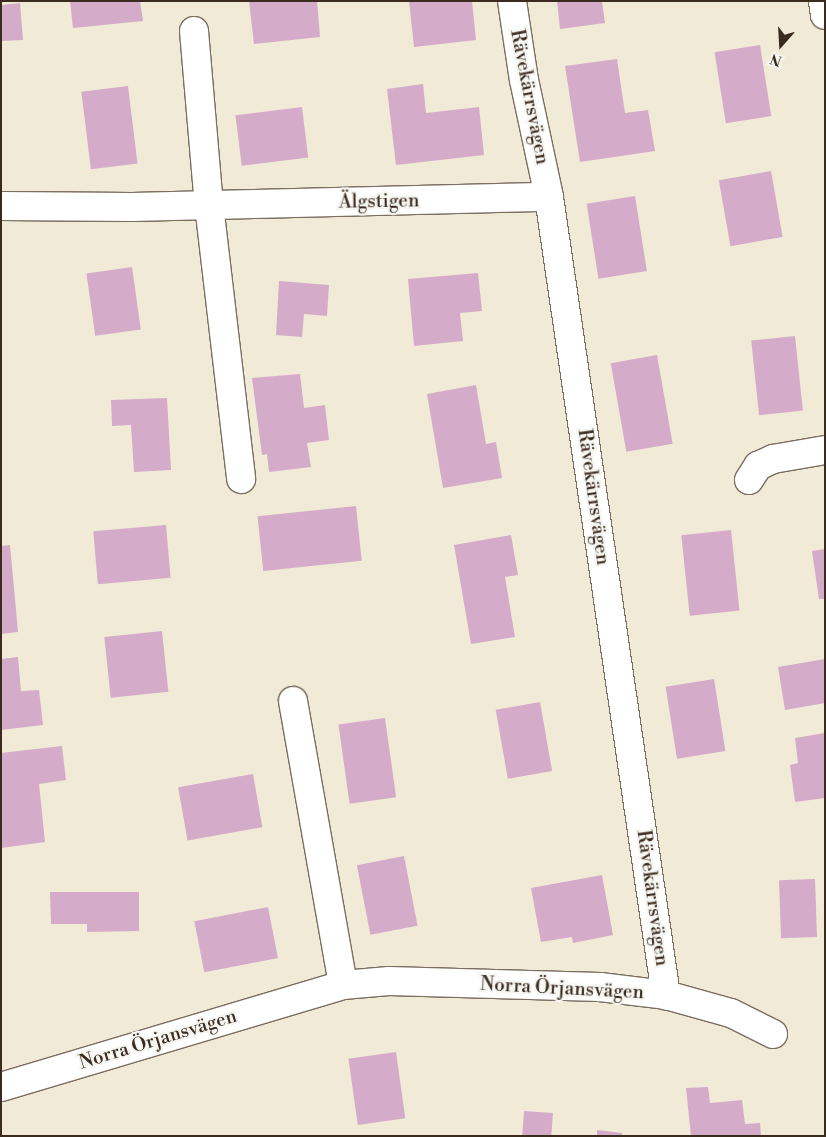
<!DOCTYPE html>
<html>
<head>
<meta charset="utf-8">
<style>
  body { margin:0 }
  #map { position:relative; width:826px; height:1137px; overflow:hidden; background:#f1ead7; font-family:"Libre Bodoni",serif }
  div>[style] { position:absolute }
  [style*='--x'] { left:calc(var(--x)*1px); top:calc(var(--y)*1px); width:calc(var(--w)*1px); rotate:calc(var(--a)*1deg) }
  .building>* { inset:0; background:#d5abca; transform-origin:0 0 }
  .roads { filter:drop-shadow(1px 0 #7b6d5f) drop-shadow(-1px 0 #7b6d5f) drop-shadow(0 1px #7b6d5f) drop-shadow(0 -1px #7b6d5f) }
  .minor>* { height:28px; margin:-14px; padding:0 14px; transform-origin:14px; border-radius:14px; background:#fff }
  span { translate:-50% -50%; white-space:nowrap; text-align:center; line-height:1.15; -webkit-text-stroke:4.5px #f6f6f2; paint-order:stroke }
  .street-label { font-size:19px; color:#3b2a1e }
  .frame { position:absolute; inset:0; border:2px solid #3b2a1e; pointer-events:none }
  .north { position:absolute; left:756px; top:20px; width:50px; height:50px; -webkit-text-stroke:4px #f6f6f2; paint-order:stroke; rotate:199deg; font-size:14px; font-weight:700; line-height:20px; text-align:center; color:#3b2a1e }
  .north::after { content:''; display:block; margin:auto; width:18px; height:22px; background:#3b2a1e; clip-path:polygon(50% 0,100% 100%,50% 72%,0 100%) }
</style>
</head>
<body>
<div id="map">
  <div class="building">
    <div style="clip-path:polygon(70px 1px,140px 1px,143px 21px,73px 28px)"></div>
    <div style="clip-path:polygon(249px 1px,317px 1px,320px 37px,254px 44px)"></div>
    <div style="clip-path:polygon(409px 1px,472px 1px,476px 40px,414px 47px)"></div>
    <div style="clip-path:polygon(557px 1px,602px 1px,605px 23px,560px 29px)"></div>
    <div style="clip-path:polygon(20px 3px,23px 40px,1px 41px,1px 5px)"></div>
    <div style="left:760px;top:45px;width:72px;height:46px;rotate:81deg"></div>
    <div style="clip-path:polygon(617px 59px,625px 113px,648px 110px,655px 151px,580px 162px,565px 66px)"></div>
    <div style="clip-path:polygon(423px 84px,426px 113px,479px 107px,484px 155px,396px 165px,387px 89px)"></div>
    <div style="left:128px;top:86px;width:78px;height:47px;rotate:83deg"></div>
    <div style="left:302px;top:107px;width:51px;height:67px;rotate:83deg"></div>
    <div style="left:771px;top:171px;width:67px;height:53px;rotate:80deg"></div>
    <div style="left:635px;top:196px;width:76px;height:49px;rotate:81deg"></div>
    <div style="left:132px;top:267px;width:63px;height:46px;rotate:82deg"></div>
    <div style="clip-path:polygon(478px 273px,482px 311px,460px 313px,463px 341px,414px 346px,408px 279px)"></div>
    <div style="clip-path:polygon(279px 281px,329px 285px,327px 316px,304px 314px,302px 337px,276px 335px)"></div>
    <div style="left:795px;top:336px;width:75px;height:44px;rotate:84deg"></div>
    <div style="left:657px;top:355px;width:90px;height:47px;rotate:80deg"></div>
    <div style="clip-path:polygon(300px 374px,304px 408px,325px 405px,329px 440px,307px 443px,311px 467px,269px 472px,267px 454px,262px 455px,252px 378px)"></div>
    <div style="clip-path:polygon(476px 385px,486px 444px,496px 442px,502px 478px,443px 488px,427px 394px)"></div>
    <div style="clip-path:polygon(167px 398px,171px 470px,134px 472px,131px 425px,112px 426px,111px 400px)"></div>
    <div style="left:356px;top:506px;width:55px;height:99px;rotate:84deg"></div>
    <div style="left:166px;top:525px;width:53px;height:73px;rotate:85deg"></div>
    <div style="left:731px;top:530px;width:81px;height:50px;rotate:84deg"></div>
    <div style="clip-path:polygon(511px 535px,518px 575px,505px 577px,515px 637px,471px 644px,454px 545px)"></div>
    <div style="clip-path:polygon(10px 545px,18px 632px,1px 634px,1px 546px)"></div>
    <div style="clip-path:polygon(825px 549px,825px 599px,819px 599px,812px 551px)"></div>
    <div style="left:162px;top:631px;width:61px;height:58px;rotate:84deg"></div>
    <div style="clip-path:polygon(18px 657px,21px 691px,39px 690px,43px 725px,1px 730px,1px 659px)"></div>
    <div style="clip-path:polygon(825px 659px,825px 703px,785px 710px,778px 667px)"></div>
    <div style="left:714px;top:679px;width:73px;height:49px;rotate:81deg"></div>
    <div style="left:540px;top:702px;width:70px;height:45px;rotate:80deg"></div>
    <div style="left:385px;top:718px;width:80px;height:47px;rotate:82deg"></div>
    <div style="clip-path:polygon(825px 733px,825px 798px,795px 802px,790px 765px,798px 763px,795px 738px)"></div>
    <div style="clip-path:polygon(62px 746px,66px 780px,39px 784px,45px 842px,1px 848px,1px 753px)"></div>
    <div style="left:253px;top:774px;width:54px;height:76px;rotate:80deg"></div>
    <div style="left:404px;top:856px;width:71px;height:48px;rotate:79deg"></div>
    <div style="clip-path:polygon(602px 875px,613px 935px,573px 943px,572px 937px,541px 942px,531px 888px)"></div>
    <div style="left:815px;top:879px;width:58px;height:36px;rotate:88deg"></div>
    <div style="clip-path:polygon(50px 892px,139px 892px,139px 931px,87px 932px,87px 924px,51px 924px)"></div>
    <div style="left:268px;top:907px;width:52px;height:75px;rotate:79deg"></div>
    <div style="left:396px;top:1052px;width:67px;height:48px;rotate:82deg"></div>
    <div style="clip-path:polygon(708px 1087px,710px 1103px,742px 1100px,745px 1124px,760px 1123px,761px 1136px,691px 1136px,686px 1088px)"></div>
    <div style="left:524px;top:1111px;width:29px;height:25px;rotate:4deg"></div>
    <div style="clip-path:polygon(597px 1130px,622px 1133px,622px 1136px,597px 1136px)"></div>
  </div>
  <div class="roads">
    <div class="minor">
      <div style="--x:512;--y:1;--w:80;--a:81.4"></div>
      <div style="--x:524;--y:80;--w:120;--a:77.9"></div>
      <div style="--x:549;--y:197;--w:807;--a:81.66"></div>
      <div style="--x:823;--y:1;--w:14;--a:82"></div>
      <div style="--x:194;--y:31;--w:175;--a:85.1"></div>
      <div style="--x:209;--y:205;--w:276;--a:83.3"></div>
      <div style="--x:1;--y:206;--w:131;--a:0.4"></div>
      <div style="--x:132;--y:207;--w:417;--a:-1.4"></div>
      <div style="--x:749;--y:480;--w:17;--a:-57"></div>
      <div style="--x:758;--y:466;--w:17;--a:-25"></div>
      <div style="--x:773;--y:459;--w:53;--a:-9.8"></div>
      <div style="--x:293;--y:701;--w:288;--a:80"></div>
      <div style="--x:1;--y:1087;--w:357;--a:-16.6"></div>
      <div style="--x:343;--y:985;--w:46;--a:-5"></div>
      <div style="--x:389;--y:981;--w:211;--a:1.6"></div>
      <div style="--x:600;--y:987;--w:66;--a:6.9"></div>
      <div style="--x:666;--y:995;--w:67;--a:15.5"></div>
      <div style="--x:731;--y:1013;--w:47;--a:26.6"></div>
    </div>
  </div>
  <div class="street-label">
    <span style="left:529px;top:97px;rotate:79deg">Rävekärrsvägen</span>
    <span style="left:379px;top:202px;rotate:-1deg">Älgstigen</span>
    <span style="left:593px;top:497px;rotate:82deg">Rävekärrsvägen</span>
    <span style="left:652px;top:898px;rotate:82deg">Rävekärrsvägen</span>
    <span style="left:562px;top:989px;rotate:3deg">Norra Örjansvägen</span>
    <span style="left:158px;top:1040px;rotate:-17deg">Norra Örjansvägen</span>
  </div>
  <div class="frame"></div>
  <div class="north">N</div>
</div>
</body>
</html>
